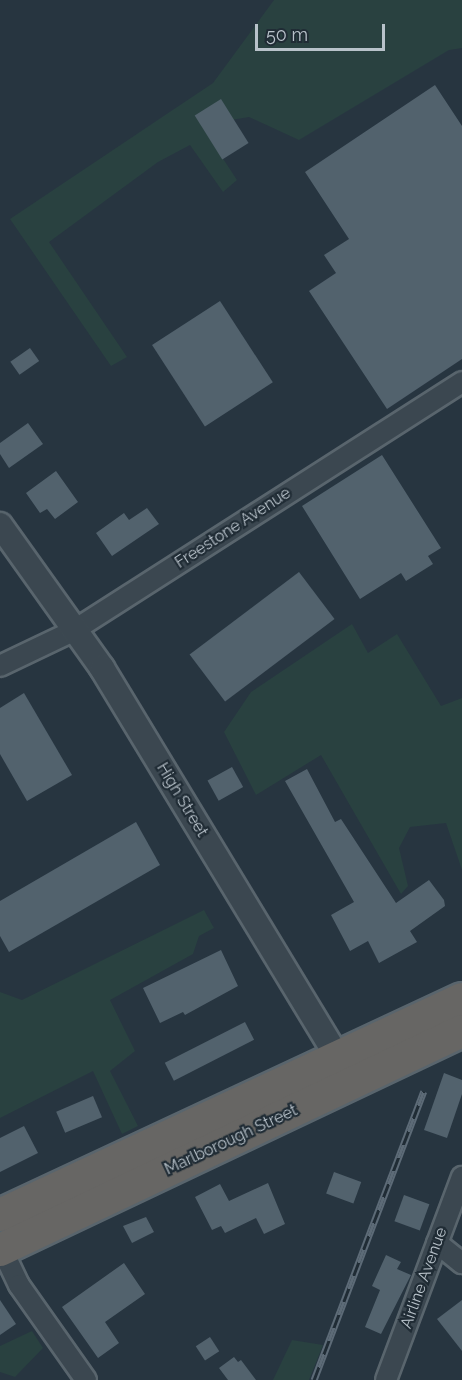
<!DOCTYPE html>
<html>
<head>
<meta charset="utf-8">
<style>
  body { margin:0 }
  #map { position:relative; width:462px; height:1380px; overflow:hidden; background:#273540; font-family:Raleway,sans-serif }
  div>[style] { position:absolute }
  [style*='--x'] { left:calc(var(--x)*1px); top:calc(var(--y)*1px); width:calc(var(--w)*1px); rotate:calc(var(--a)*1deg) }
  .green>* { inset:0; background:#294140 }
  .building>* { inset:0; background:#52626d; transform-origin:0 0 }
  .roads { filter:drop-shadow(2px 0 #59656d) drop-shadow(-2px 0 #59656d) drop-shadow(0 2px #59656d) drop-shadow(0 -2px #59656d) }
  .minor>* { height:20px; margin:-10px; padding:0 10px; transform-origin:10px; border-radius:10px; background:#3b4750 }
  .tertiary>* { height:24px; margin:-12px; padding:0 12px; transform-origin:12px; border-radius:12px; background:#3b4750 }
  .trunk>* { height:32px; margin:-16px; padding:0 16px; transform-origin:16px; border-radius:16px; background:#676664 }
  .rail>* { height:7px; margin-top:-3.5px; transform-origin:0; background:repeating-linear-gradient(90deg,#202c35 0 14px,#5d6b77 0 28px); box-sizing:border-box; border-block:2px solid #5d6b77 }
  span { translate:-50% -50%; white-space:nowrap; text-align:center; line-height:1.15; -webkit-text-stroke:4.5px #202c35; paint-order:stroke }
  .street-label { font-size:16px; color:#b8c2ca }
  .scale { position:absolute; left:255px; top:24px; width:130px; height:27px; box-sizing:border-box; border:3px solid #b8c2ca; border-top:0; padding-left:8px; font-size:18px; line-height:21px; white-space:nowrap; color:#b8c2ca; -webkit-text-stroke:4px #202c35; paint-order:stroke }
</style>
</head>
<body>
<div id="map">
  <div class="green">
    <div style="clip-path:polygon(274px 0,462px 0,462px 48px,449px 50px,299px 140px,249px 117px,201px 125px,237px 180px,223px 192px,190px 145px,158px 162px,49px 242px,127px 357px,111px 366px,10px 219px,213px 83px)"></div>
    <div style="clip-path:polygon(352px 624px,368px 653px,397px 634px,441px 706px,462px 698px,462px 870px,446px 823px,410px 827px,399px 848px,408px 886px,401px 894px,321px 755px,256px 795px,224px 732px,251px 692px)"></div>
    <div style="clip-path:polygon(204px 910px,214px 928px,199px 936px,193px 954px,110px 1000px,135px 1051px,110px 1071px,138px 1126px,122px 1134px,93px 1071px,0 1118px,0 992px,22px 1000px)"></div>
    <div style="clip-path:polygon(32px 1331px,43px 1348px,15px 1377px,0 1372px,0 1346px)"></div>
    <div style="clip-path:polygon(292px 1340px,323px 1345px,309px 1380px,273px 1380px)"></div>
  </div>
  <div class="building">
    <div style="clip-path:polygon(435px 85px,462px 126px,462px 359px,387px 409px,309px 291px,336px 273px,324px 255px,349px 239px,305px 172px)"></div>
    <div style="left:221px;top:99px;width:52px;height:31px;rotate:58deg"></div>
    <div style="left:220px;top:301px;width:97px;height:81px;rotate:57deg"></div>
    <div style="left:30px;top:348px;width:16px;height:24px;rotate:55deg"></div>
    <div style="clip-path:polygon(28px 423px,43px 444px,9px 468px,0 454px,0 443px)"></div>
    <div style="clip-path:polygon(382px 455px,441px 548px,428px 556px,433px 564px,406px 581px,401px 573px,360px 599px,302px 506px)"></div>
    <div style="clip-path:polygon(56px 471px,78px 502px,55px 519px,47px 509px,40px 513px,26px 493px)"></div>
    <div style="clip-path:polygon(147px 508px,159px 524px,112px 556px,96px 533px,124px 513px,129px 520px)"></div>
    <div style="left:299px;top:572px;width:59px;height:137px;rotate:53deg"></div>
    <div style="clip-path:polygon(24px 693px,72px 775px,27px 801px,0 754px,0 708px)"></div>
    <div style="left:232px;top:767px;width:23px;height:28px;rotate:61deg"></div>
    <div style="clip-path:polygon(307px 769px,335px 822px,341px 819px,396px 903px,429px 880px,444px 900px,445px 906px,410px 931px,417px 942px,379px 963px,368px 941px,350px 951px,331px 915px,354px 902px,285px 781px)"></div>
    <div style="clip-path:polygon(136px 822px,160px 865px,9px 952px,0 936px,0 901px)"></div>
    <div style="clip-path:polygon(221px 950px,238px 986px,185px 1015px,183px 1012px,160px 1023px,143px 988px)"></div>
    <div style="left:245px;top:1022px;width:20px;height:90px;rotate:63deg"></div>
    <div style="clip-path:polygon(444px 1073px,462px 1080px,462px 1094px,447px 1138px,424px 1130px)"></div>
    <div style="left:93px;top:1096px;width:23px;height:40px;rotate:67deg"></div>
    <div style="clip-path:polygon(24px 1126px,38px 1153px,0 1172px,0 1138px)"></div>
    <div style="left:334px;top:1172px;width:29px;height:23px;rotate:20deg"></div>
    <div style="clip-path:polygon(268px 1183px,285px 1224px,264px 1234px,256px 1218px,225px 1233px,221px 1226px,212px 1230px,195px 1197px,220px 1184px,229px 1201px)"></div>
    <div style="left:404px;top:1195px;width:27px;height:28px;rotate:20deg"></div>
    <div style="clip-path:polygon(146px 1217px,154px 1232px,132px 1243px,123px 1226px)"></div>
    <div style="clip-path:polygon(386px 1255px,401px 1262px,397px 1269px,411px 1275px,381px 1334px,365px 1327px,380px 1290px,372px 1286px)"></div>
    <div style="clip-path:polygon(124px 1263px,145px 1294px,105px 1322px,119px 1343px,98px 1358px,62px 1307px)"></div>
    <div style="clip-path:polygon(0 1300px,16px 1324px,0 1335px)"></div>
    <div style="clip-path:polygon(462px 1300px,462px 1351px,437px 1319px)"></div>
    <div style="left:210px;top:1337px;width:17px;height:17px;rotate:57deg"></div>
    <div style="clip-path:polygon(234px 1357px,238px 1362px,241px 1360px,256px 1380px,228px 1380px,219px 1368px)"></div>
  </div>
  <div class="roads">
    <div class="minor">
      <div style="--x:0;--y:666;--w:81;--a:-25.6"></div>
      <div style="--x:73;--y:631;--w:462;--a:-32.6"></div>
      <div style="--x:437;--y:1243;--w:32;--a:39"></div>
      <div style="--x:0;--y:1245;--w:44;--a:64.6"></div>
      <div style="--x:19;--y:1285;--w:116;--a:54.8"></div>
      <div style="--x:386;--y:1380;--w:217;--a:-69.5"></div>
    </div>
    <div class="tertiary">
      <div style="--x:0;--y:525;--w:176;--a:54.5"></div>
      <div style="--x:102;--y:668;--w:472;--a:58.8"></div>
    </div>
    <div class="trunk">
      <div style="--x:0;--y:1215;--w:510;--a:-25.06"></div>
      <div style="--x:0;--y:1250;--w:511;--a:-25.36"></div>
    </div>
  </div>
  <div class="rail">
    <div style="--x:314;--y:1380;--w:309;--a:-69.2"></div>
  </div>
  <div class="street-label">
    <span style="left:233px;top:528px;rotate:-33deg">Freestone Avenue</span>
    <span style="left:182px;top:800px;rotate:59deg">High Street</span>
    <span style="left:231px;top:1140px;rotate:-25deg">Marlborough Street</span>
    <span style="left:424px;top:1278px;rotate:-70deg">Airline Avenue</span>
  </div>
  <div class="scale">50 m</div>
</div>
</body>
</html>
